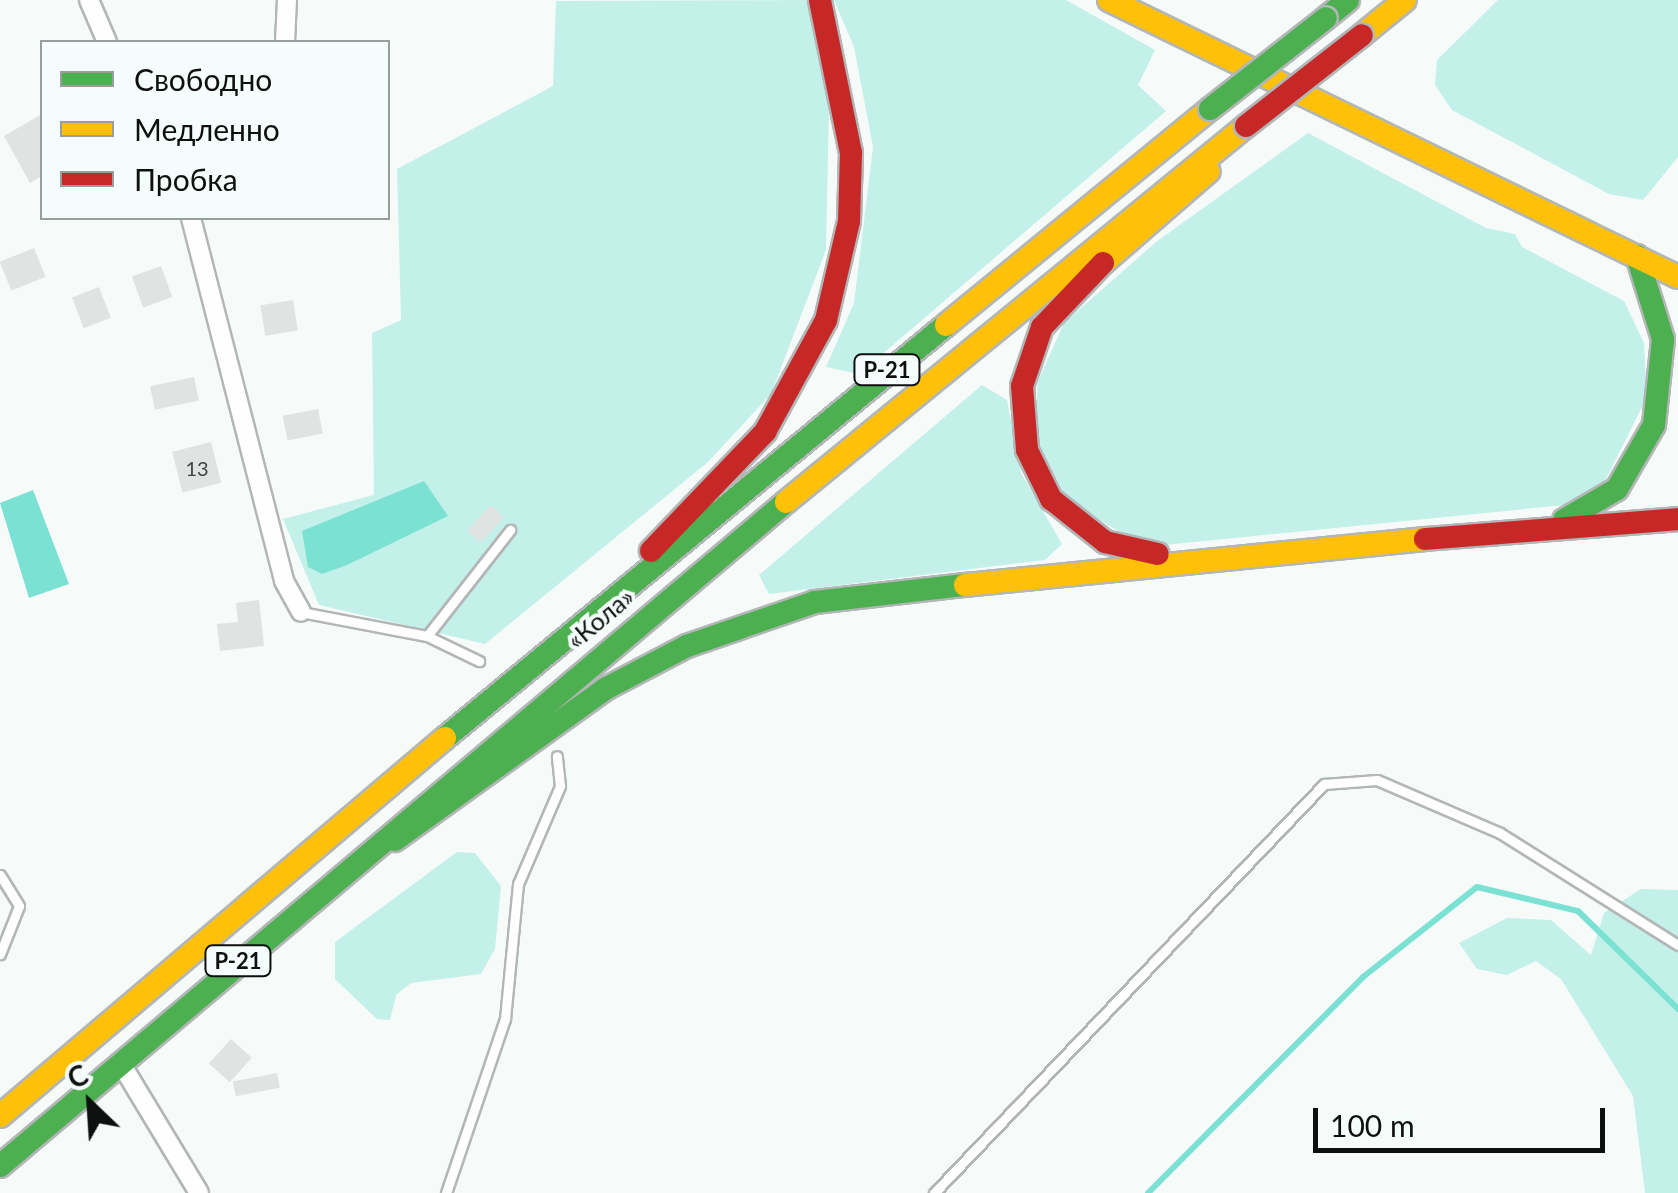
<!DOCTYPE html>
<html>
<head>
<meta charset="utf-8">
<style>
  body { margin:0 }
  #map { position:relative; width:1678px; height:1193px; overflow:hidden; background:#f6fbfa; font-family:Lato,sans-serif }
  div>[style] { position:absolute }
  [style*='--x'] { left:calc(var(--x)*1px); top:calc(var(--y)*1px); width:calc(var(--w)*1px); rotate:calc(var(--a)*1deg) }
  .green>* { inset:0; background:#c3f0e8 }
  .water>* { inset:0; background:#7be1d3 }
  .stream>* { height:6px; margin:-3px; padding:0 3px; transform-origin:3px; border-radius:3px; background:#7be1d3 }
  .building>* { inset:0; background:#dfe3e2; transform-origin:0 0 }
  .roads { filter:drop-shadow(2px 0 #b3b6b6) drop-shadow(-2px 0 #b3b6b6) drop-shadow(0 2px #b3b6b6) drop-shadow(0 -2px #b3b6b6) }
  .lane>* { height:9px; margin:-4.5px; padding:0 4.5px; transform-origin:4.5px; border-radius:4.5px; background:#fefefe }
  .street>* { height:18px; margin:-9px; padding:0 9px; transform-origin:9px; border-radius:9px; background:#fefefe }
  .fast>* { height:22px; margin:-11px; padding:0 11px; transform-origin:11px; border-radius:11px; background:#4caf50 }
  .slow>* { height:22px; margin:-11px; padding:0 11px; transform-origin:11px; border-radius:11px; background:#ffc107 }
  .jam>* { height:22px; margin:-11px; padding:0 11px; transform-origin:11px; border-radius:11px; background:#c62828 }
  .bridges { filter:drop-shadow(2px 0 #b3b6b6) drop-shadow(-2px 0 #b3b6b6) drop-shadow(0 2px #b3b6b6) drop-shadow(0 -2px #b3b6b6) }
  .fast-bridge>* { height:22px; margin:-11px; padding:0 11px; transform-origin:11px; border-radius:11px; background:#4caf50 }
  .jam-bridge>* { height:22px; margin:-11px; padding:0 11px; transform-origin:11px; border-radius:11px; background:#c62828 }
  span { translate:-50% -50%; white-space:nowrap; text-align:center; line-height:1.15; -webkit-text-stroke:8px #f4fdfb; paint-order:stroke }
  .number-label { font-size:20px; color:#424544 }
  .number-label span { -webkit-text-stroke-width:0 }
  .shield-label span { padding:2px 8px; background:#f4fdfb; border:2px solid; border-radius:8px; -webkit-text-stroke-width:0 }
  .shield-label { font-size:22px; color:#0d100f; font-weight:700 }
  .street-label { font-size:25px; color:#0d100f }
  .legend { position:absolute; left:40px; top:40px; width:350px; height:180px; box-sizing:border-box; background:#f4fdfb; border:2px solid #989e9d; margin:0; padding:12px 18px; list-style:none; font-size:30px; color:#0d100f }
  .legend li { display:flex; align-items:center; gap:20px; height:50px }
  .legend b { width:50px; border:2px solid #989e9d }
  .north { position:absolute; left:40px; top:1053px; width:100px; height:100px; -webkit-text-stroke:8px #f4fdfb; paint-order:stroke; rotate:335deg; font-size:28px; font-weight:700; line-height:40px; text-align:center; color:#0d100f }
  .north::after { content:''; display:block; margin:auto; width:35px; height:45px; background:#0d100f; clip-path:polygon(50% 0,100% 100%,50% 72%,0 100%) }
  .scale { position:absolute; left:1313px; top:1108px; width:292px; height:45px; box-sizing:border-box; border:5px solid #0d100f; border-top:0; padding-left:12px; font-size:30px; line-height:35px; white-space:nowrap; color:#0d100f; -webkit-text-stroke:8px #f4fdfb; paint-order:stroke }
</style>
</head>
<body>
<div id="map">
  <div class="green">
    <div style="clip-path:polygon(808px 0,829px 108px,826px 250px,771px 394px,708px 462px,485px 644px,319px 605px,283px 519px,374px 495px,372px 333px,401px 320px,397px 169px,553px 86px,556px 1px)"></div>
    <div style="clip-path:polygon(834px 0,1066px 0,1155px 50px,1138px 85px,1166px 111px,859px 374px,826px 367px,854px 303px,873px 147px,854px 47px)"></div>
    <div style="clip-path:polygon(1498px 0,1678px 0,1678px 157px,1643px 200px,1609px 194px,1452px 110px,1435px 85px,1437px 60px)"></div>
    <div style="clip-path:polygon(1308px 133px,1486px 228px,1515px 234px,1522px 247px,1624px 301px,1644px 343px,1647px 397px,1604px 483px,1565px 505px,1145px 547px,1068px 501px,1038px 442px,1036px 415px,1038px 381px,1064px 323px,1156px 242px)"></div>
    <div style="clip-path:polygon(982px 385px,1007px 400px,1021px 473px,1062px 544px,1045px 560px,769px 594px,759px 575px)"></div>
    <div style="clip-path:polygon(457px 852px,475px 853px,501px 886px,495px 949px,481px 974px,411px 983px,396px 995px,390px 1020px,377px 1019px,335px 979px,335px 942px)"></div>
    <div style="clip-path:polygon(1641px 889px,1678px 890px,1678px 1193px,1645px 1193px,1633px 1096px,1561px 979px,1536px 961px,1507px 975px,1477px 969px,1459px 943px,1507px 918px,1551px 920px,1591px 955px,1604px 913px)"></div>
  </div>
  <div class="water">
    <div style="clip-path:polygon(424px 481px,448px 516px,347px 565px,322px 574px,308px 567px,302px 531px)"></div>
    <div style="clip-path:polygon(33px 490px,69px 584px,29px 598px,0 503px)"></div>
  </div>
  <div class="stream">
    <div style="--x:1148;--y:1193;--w:305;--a:-45.1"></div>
    <div style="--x:1363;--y:977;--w:145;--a:-38.3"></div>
    <div style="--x:1477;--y:887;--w:104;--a:13.4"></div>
    <div style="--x:1578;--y:911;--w:140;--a:44.4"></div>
  </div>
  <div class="building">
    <div style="clip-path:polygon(42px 114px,42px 176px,30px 183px,4px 136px)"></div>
    <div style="left:34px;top:248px;width:31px;height:37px;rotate:68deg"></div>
    <div style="left:161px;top:266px;width:33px;height:31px;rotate:70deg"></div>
    <div style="left:99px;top:287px;width:33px;height:29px;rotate:69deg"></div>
    <div style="left:293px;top:300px;width:31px;height:33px;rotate:81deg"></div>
    <div style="left:194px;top:377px;width:24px;height:45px;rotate:78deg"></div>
    <div style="left:318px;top:409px;width:25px;height:36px;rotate:79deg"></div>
    <div style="left:211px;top:442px;width:42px;height:40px;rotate:76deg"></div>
    <div style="left:491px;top:505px;width:18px;height:35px;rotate:43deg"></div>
    <div style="clip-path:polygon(259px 600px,264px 646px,220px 651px,217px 624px,238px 622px,236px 603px)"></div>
    <div style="left:231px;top:1039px;width:28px;height:33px;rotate:42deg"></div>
    <div style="left:277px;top:1073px;width:15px;height:45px;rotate:79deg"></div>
  </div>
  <div class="roads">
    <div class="lane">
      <div style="--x:301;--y:612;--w:128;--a:10.8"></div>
      <div style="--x:427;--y:636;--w:58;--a:25.7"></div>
      <div style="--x:427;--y:636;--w:135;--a:-51.9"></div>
      <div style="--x:0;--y:875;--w:36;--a:58"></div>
      <div style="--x:19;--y:906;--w:52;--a:111.6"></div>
      <div style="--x:446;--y:1193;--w:184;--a:-71.3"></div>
      <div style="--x:505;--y:1019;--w:136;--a:-84.5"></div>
      <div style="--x:518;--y:884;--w:107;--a:-66.8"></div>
      <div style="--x:560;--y:786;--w:30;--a:-96"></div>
      <div style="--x:934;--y:1193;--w:565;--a:-46.36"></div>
      <div style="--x:1324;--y:784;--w:53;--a:-4.3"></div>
      <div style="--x:1377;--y:780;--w:134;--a:23.3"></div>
      <div style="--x:1500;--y:833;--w:210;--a:32.2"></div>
    </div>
    <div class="street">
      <div style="--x:89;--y:0;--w:46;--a:66.8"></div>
      <div style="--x:285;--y:42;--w:42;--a:-87.3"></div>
      <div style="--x:191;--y:218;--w:375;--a:75.6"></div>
      <div style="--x:284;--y:581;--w:35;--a:61"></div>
      <div style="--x:120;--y:1062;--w:153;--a:58.9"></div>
    </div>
    <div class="fast">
      <div style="--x:1326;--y:18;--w:28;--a:-39"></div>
      <div style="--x:1564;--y:520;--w:61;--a:-30.3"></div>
      <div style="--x:1617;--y:489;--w:74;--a:-60"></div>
      <div style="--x:1654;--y:425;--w:86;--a:-84"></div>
      <div style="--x:1663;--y:339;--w:87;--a:-107.4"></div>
      <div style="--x:445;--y:738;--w:649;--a:-39.5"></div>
      <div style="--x:395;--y:840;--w:259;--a:-35.7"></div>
      <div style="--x:605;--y:689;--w:93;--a:-27.7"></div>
      <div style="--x:687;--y:646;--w:135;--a:-19"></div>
      <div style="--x:815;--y:602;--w:151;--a:-6.5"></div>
      <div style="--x:0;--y:1166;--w:1029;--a:-40.19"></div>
    </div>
    <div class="slow">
      <div style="--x:1109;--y:0;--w:633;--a:25.96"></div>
      <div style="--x:1362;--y:35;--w:55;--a:-39.1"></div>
      <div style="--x:1103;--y:263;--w:140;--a:-41"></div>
      <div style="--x:946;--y:325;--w:341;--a:-39.3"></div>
      <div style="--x:786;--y:502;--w:594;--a:-39.26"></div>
      <div style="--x:965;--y:585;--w:462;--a:-5.7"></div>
      <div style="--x:0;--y:1116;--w:584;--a:-40.35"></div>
    </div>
    <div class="jam">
      <div style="--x:1103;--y:263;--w:88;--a:133.6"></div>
      <div style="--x:1042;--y:327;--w:62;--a:108.7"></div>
      <div style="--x:1022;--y:386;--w:64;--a:85.5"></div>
      <div style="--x:1027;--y:450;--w:55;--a:63.9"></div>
      <div style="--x:1051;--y:499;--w:69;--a:38.5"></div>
      <div style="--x:1105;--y:542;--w:54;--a:12.8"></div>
      <div style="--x:1425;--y:539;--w:254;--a:-4.5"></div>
      <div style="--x:651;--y:551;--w:165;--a:-46.2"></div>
      <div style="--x:765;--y:432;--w:128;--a:-61.4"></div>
      <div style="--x:826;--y:320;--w:102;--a:-76.9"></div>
      <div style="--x:849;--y:221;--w:68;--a:-88.3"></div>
      <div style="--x:851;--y:153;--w:156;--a:-101.5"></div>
    </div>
  </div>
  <div class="bridges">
    <div class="fast-bridge">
      <div style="--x:1210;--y:109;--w:147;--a:-38.1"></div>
    </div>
    <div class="jam-bridge">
      <div style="--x:1246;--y:126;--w:147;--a:-38.1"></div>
    </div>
  </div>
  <div class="number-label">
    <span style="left:197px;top:468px">13</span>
  </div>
  <div class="shield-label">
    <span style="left:887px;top:370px">Р-21</span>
    <span style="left:238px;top:961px">Р-21</span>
  </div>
  <div class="street-label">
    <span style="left:600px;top:618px;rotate:-40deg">«Кола»</span>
  </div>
  <ul class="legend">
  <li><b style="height:12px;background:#4caf50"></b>Свободно</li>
  <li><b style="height:12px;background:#ffc107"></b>Медленно</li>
  <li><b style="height:12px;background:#c62828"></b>Пробка</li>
  </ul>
  <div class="north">С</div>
  <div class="scale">100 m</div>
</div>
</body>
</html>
